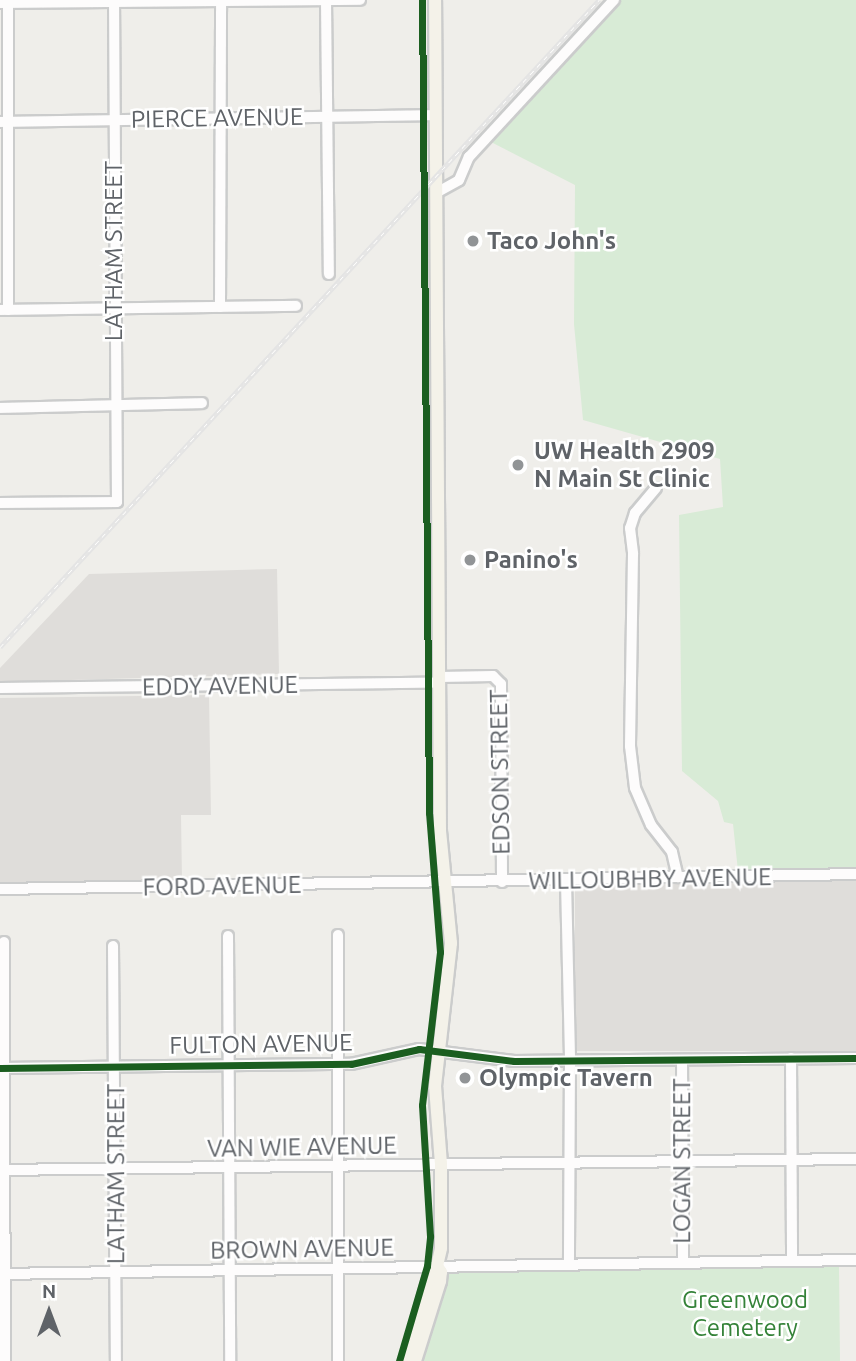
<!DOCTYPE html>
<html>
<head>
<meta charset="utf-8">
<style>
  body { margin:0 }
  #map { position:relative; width:856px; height:1361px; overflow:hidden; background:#efeeea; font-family:Ubuntu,sans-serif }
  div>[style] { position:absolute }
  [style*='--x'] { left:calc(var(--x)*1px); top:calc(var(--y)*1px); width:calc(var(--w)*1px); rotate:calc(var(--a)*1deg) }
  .industrial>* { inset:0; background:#dfddda; transform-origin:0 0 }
  .green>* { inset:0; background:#d8ebd6 }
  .roads { filter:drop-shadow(2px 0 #cbcccc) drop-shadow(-2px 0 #cbcccc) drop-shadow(0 2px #cbcccc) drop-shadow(0 -2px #cbcccc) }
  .minor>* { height:10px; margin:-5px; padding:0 5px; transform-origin:5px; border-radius:5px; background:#fdfcfc }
  .major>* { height:12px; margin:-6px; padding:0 6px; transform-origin:6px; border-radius:6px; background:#f4f2e9 }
  .rail>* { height:4.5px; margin-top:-2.25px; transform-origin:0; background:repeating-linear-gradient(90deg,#fff 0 5px,#e4e4e4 0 10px); box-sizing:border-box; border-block:2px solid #e4e4e4 }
  .cycleway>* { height:7px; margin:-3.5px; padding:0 3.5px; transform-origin:3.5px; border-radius:3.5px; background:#1b5e20 }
  .dots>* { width:19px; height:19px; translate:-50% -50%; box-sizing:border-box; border:4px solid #fff; border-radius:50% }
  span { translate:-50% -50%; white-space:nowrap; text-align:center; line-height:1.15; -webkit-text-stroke:5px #fff; paint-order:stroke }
  .street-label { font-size:24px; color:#5f6368 }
  .poi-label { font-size:24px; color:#5f6368; font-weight:700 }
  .left { translate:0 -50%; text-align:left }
  .park-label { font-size:24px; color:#348238 }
  .north { position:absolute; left:14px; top:1277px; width:70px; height:70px; -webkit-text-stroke:5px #fff; paint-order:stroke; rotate:0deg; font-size:19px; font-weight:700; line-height:28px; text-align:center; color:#5f6368 }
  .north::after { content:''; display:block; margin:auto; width:24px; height:32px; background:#5f6368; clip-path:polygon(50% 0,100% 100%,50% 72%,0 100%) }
</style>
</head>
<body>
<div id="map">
  <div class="industrial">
    <div style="clip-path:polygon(277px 569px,279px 674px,0 682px,0 668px,89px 574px)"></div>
    <div style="clip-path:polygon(209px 695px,211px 815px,181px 815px,182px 881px,0 884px,0 698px)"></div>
    <div style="left:856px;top:881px;width:170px;height:281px;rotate:90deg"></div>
  </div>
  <div class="green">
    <div style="clip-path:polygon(618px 0,856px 0,856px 869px,738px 871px,733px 824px,724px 822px,718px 801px,682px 771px,679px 515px,723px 507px,720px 459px,583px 420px,574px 324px,575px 185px,491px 142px)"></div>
    <div style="clip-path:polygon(839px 1266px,840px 1361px,418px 1361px,446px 1275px,451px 1271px)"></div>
  </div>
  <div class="roads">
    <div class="minor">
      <div style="--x:326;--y:0;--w:274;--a:89.4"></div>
      <div style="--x:0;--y:3;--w:360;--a:-0.5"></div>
      <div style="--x:0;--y:122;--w:435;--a:-0.9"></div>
      <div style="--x:436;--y:193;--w:26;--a:-29"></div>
      <div style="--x:459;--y:180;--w:25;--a:-67"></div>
      <div style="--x:469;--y:157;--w:214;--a:-47.3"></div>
      <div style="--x:220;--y:307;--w:307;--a:-89.8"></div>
      <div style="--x:0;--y:310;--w:296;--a:-0.8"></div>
      <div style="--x:8;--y:310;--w:310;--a:-90"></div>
      <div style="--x:0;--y:408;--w:202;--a:-1.4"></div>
      <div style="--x:656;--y:488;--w:33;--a:130"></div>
      <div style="--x:635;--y:513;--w:16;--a:108"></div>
      <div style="--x:630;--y:528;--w:26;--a:83"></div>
      <div style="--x:633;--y:554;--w:192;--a:90.9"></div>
      <div style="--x:630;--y:746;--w:42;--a:83.2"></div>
      <div style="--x:635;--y:788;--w:40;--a:66.6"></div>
      <div style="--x:651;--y:825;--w:34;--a:52"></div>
      <div style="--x:672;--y:852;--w:26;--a:77"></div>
      <div style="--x:0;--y:503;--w:117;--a:-0.5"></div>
      <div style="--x:117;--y:502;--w:502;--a:-90.34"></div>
      <div style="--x:440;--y:677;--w:53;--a:-1.1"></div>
      <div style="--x:493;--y:676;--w:11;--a:45"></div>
      <div style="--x:501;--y:684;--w:198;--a:89.7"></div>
      <div style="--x:0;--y:688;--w:440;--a:-0.7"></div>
      <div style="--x:566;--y:881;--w:180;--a:88.7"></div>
      <div style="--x:570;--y:1061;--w:202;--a:90.3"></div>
      <div style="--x:0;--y:889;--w:856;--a:-1"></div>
      <div style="--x:228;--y:936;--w:425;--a:89.7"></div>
      <div style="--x:4;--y:942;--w:419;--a:89.9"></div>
      <div style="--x:113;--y:946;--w:415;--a:89.6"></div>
      <div style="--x:791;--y:1058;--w:203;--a:89.7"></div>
      <div style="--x:682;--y:1060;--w:202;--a:89.7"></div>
      <div style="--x:0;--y:1068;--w:351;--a:-0.7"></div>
      <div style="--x:351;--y:1064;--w:70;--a:-12.4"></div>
      <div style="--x:419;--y:1049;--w:96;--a:7.2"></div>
      <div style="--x:514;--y:1061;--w:342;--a:-0.5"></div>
      <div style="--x:0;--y:1170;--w:856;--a:-0.74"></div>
      <div style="--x:0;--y:1274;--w:856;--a:-0.94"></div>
      <div style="--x:338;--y:1361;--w:426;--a:-90"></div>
    </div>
    <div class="major">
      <div style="--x:406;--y:1361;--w:92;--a:-74.3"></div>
      <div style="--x:431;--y:1272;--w:8;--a:-45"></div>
      <div style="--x:437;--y:1266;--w:18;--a:-77"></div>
      <div style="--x:441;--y:1248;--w:84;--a:-90"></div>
      <div style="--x:441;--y:1164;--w:78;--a:-94.4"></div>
      <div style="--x:435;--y:1086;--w:144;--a:-83.6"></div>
      <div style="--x:451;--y:943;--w:113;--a:-95.6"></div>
      <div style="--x:440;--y:831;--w:831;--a:-90.34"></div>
      <div style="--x:415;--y:1361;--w:84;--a:-72.6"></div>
      <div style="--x:440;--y:1281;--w:9;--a:-84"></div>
      <div style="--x:441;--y:1272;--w:7;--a:-124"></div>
    </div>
  </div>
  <div class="rail">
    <div style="--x:0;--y:647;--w:882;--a:-47.21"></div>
  </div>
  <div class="cycleway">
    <div style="--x:0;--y:1068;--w:351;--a:-0.7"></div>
    <div style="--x:351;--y:1064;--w:70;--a:-12.4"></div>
    <div style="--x:419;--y:1049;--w:96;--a:7.2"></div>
    <div style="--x:514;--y:1061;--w:342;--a:-0.5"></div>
    <div style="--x:399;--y:1361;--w:99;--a:-73.6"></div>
    <div style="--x:427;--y:1266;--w:30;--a:-84"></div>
    <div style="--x:430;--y:1236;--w:131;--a:-93.5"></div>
    <div style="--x:422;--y:1105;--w:154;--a:-83.3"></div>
    <div style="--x:440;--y:952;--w:139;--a:-94.5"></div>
    <div style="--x:429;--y:813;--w:813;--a:-90.49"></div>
  </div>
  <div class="dots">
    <div style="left:473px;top:241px;background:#919496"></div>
    <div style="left:518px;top:465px;background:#919496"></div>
    <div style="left:470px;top:560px;background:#919496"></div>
    <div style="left:465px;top:1078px;background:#919496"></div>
  </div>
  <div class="street-label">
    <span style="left:217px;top:118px;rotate:-1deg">PIERCE AVENUE</span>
    <span style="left:114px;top:251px;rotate:-90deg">LATHAM STREET</span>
    <span style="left:220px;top:686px;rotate:-1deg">EDDY AVENUE</span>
    <span style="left:500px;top:772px;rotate:-91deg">EDSON STREET</span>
    <span style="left:650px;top:879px;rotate:-1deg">WILLOUBHBY AVENUE</span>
    <span style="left:222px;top:886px;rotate:-1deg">FORD AVENUE</span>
    <span style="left:261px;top:1044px;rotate:-1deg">FULTON AVENUE</span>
    <span style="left:302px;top:1147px;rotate:-1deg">VAN WIE AVENUE</span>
    <span style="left:682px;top:1161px;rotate:-90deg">LOGAN STREET</span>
    <span style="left:116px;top:1174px;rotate:-90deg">LATHAM STREET</span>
    <span style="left:302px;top:1249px;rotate:-1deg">BROWN AVENUE</span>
  </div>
  <div class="poi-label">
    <span class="left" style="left:487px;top:241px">Taco John's</span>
    <span class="left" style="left:534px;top:465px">UW Health 2909<br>N Main St Clinic</span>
    <span class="left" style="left:484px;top:560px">Panino's</span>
    <span class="left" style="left:479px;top:1078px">Olympic Tavern</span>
  </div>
  <div class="park-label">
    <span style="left:745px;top:1314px">Greenwood<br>Cemetery</span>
  </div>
  <div class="north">N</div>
</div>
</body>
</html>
